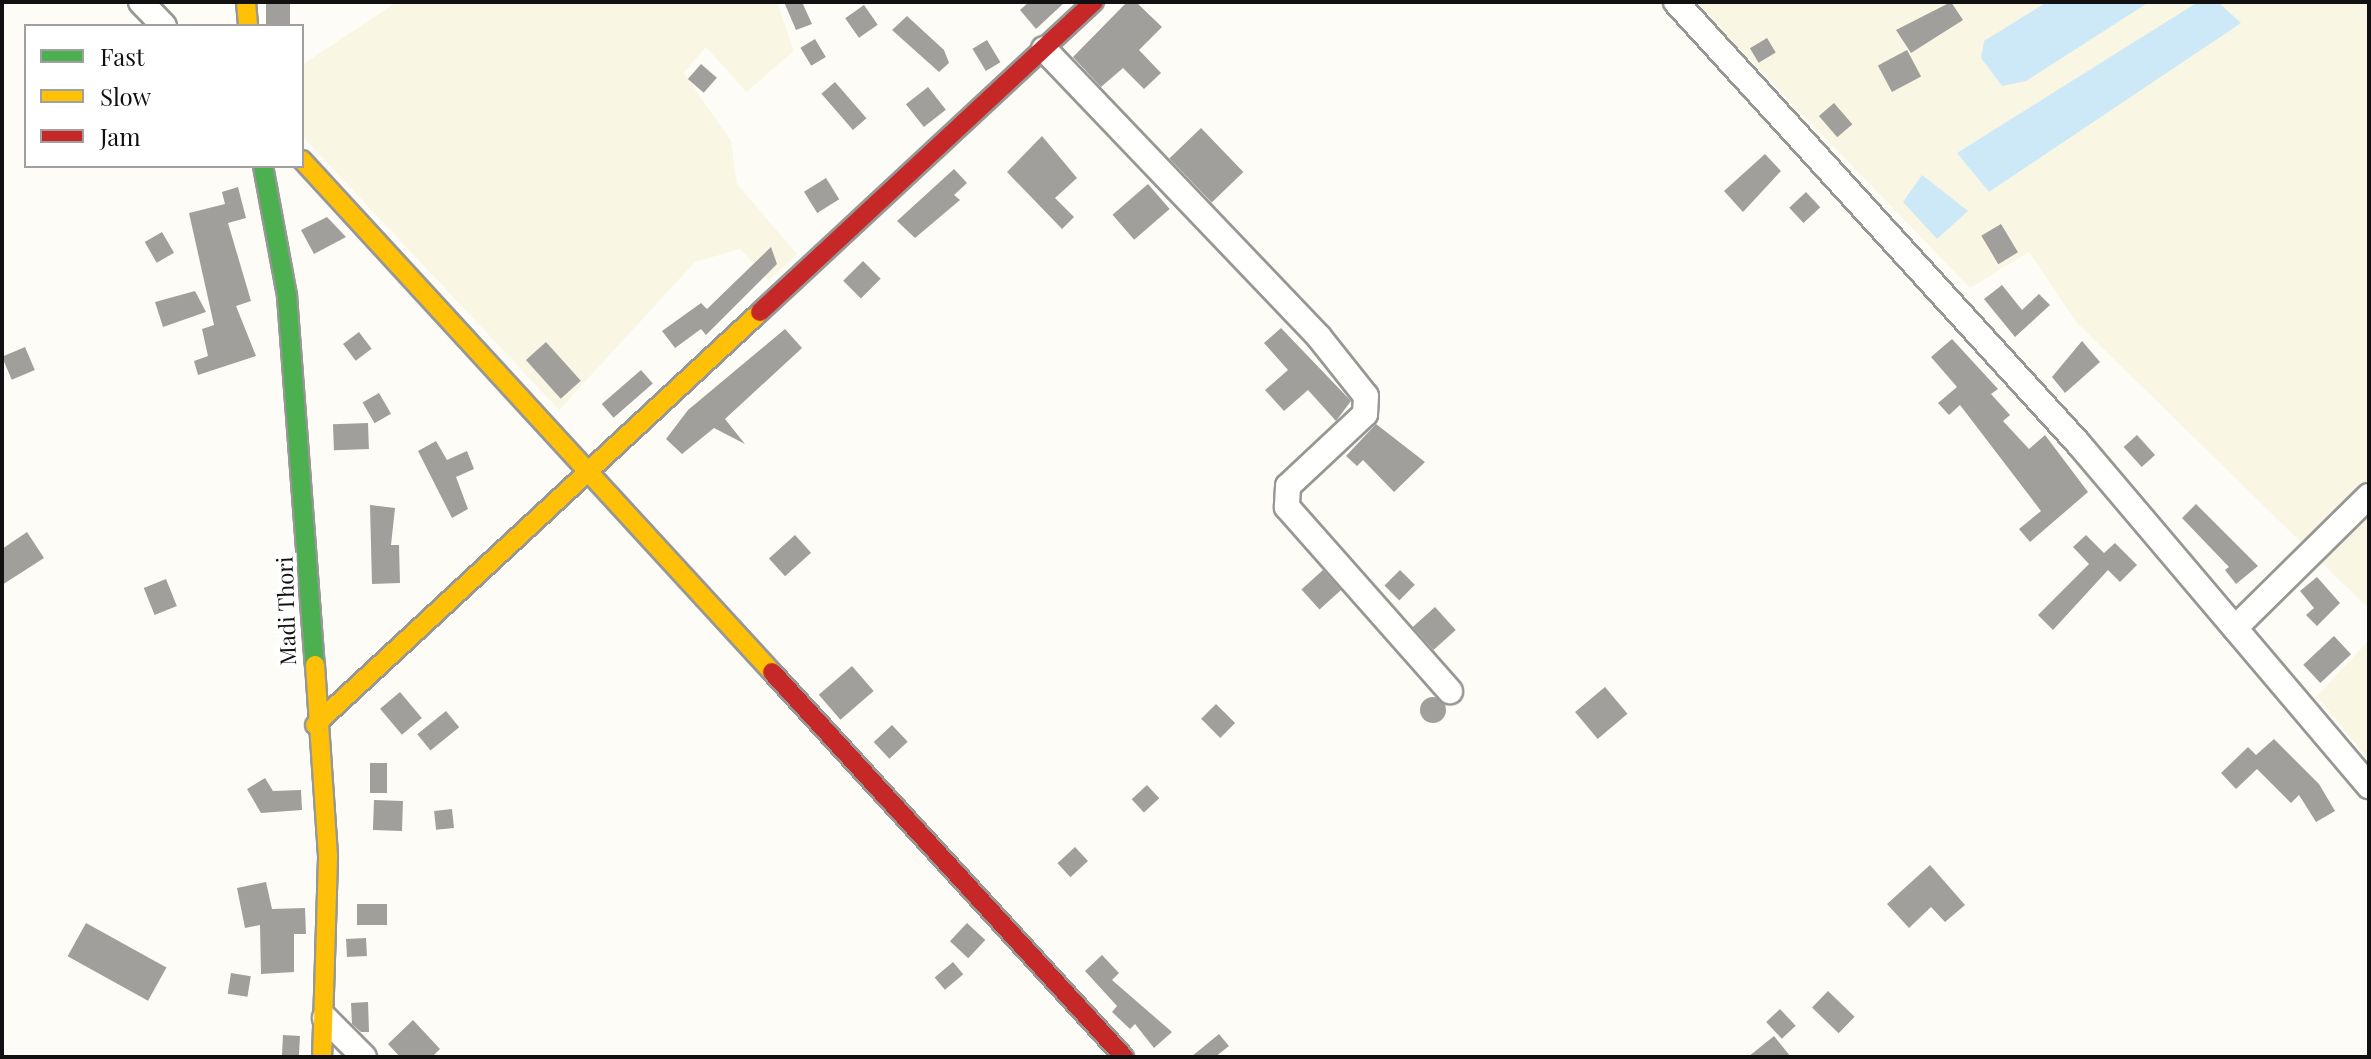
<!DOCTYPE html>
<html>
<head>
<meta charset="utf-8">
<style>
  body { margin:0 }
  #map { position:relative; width:2371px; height:1059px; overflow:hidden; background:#fdfcf7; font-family:"Playfair Display",serif }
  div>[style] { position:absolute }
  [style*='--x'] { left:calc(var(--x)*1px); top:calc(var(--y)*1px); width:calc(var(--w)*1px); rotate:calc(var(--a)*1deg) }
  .farmland>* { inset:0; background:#f9f7e4 }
  .water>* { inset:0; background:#cde8f7 }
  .building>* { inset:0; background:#a19f9c; transform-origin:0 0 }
  .round { border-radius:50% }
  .roads { filter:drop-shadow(2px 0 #979795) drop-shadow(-2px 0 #979795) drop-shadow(0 2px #979795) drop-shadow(0 -2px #979795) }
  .street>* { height:24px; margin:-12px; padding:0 12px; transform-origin:12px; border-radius:12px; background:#fffffe }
  .fast>* { height:18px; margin:-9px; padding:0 9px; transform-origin:9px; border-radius:9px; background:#4caf50 }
  .slow>* { height:18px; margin:-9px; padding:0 9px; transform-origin:9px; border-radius:9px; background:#ffc107 }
  .jam>* { height:18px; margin:-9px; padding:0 9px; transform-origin:9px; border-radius:9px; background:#c62828 }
  span { translate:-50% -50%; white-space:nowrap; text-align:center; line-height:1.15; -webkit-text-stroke:8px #fff; paint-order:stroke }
  .street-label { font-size:22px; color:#111 }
  .frame { position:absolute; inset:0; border:4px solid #111; pointer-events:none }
  .legend { position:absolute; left:24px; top:24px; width:280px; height:144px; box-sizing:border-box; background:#fff; border:2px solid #a0a0a0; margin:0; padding:10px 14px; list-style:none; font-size:24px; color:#111 }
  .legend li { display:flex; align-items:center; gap:16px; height:40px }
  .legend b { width:40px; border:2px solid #a0a0a0 }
</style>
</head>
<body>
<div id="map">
  <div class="farmland">
    <div style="clip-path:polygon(397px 2px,777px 2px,794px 51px,746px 92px,706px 47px,684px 73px,731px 141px,737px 184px,797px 254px,769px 280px,740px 249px,695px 262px,559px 410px,302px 136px,303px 64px)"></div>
    <div style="clip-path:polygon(1694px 2px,2369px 2px,2369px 609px,2077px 323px,2029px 252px,1970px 288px)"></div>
    <div style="clip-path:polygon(2369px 640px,2369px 761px,2317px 696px)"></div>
  </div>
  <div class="water">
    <div style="clip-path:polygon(2047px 2px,2149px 2px,2026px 81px,2002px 86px,1981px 58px,1984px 41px)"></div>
    <div style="clip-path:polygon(2198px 2px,2218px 2px,2241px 23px,1989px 192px,1957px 153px)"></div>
    <div style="clip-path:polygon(1922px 175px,1968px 211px,1937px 239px,1903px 202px)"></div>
  </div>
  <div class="building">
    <div style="left:266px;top:2px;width:24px;height:24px"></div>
    <div style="clip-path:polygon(784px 2px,802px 2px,812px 24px,796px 30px)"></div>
    <div style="clip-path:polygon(1029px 2px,1065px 2px,1036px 29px,1020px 10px)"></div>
    <div style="clip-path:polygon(1127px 2px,1136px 2px,1162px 27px,1139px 50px,1161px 73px,1144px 89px,1123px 68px,1101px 87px,1073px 57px)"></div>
    <div style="clip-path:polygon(1951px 2px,1963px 20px,1911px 53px,1896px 30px)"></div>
    <div style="left:864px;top:5px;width:24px;height:23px;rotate:55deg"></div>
    <div style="clip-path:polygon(907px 16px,944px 50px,949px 63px,939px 72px,892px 30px)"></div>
    <div style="left:1767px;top:38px;width:17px;height:20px;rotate:59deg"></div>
    <div style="left:815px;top:39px;width:21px;height:17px;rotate:59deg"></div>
    <div style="left:987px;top:40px;width:26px;height:17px;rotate:59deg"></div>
    <div style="left:1907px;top:50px;width:30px;height:33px;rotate:62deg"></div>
    <div style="left:701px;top:64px;width:21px;height:20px;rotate:41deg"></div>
    <div style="left:835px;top:82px;width:48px;height:18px;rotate:49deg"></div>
    <div style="left:928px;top:87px;width:29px;height:28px;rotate:52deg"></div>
    <div style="left:1834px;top:103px;width:28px;height:20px;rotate:49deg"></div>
    <div style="left:1201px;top:128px;width:61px;height:44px;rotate:46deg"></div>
    <div style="clip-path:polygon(1042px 136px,1077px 178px,1055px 198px,1074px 217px,1062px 229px,1007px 172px)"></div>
    <div style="clip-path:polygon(1765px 154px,1781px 171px,1743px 212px,1724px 191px)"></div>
    <div style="clip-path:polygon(954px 169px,967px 183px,954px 195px,960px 200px,915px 238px,897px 221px)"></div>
    <div style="left:826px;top:178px;width:25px;height:26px;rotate:58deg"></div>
    <div style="left:1148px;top:184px;width:33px;height:47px;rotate:49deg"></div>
    <div style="clip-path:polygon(238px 187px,246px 218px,228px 223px,251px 301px,236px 306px,256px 356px,198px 375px,194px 361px,208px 356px,202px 329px,214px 325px,189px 213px,225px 204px,222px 192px)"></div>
    <div style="left:1806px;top:192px;width:21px;height:23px;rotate:47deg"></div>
    <div style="clip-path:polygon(327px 217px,346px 237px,314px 254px,301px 230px)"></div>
    <div style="left:2001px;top:224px;width:33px;height:23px;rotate:59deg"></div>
    <div style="left:162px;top:232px;width:24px;height:20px;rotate:60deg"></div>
    <div style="clip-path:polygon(771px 247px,777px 264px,706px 335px,701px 329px,675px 348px,662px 331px,701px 303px,707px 309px)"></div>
    <div style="left:863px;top:261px;width:25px;height:28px;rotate:45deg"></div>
    <div style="clip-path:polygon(2002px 285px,2022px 310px,2039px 294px,2050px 305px,2015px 337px,1984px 299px)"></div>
    <div style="clip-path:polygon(195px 291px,206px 312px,163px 327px,155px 302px)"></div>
    <div style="clip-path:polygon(1281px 328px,1351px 401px,1336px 421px,1308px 390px,1284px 411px,1265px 390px,1288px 370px,1264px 343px)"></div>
    <div style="clip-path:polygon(785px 329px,802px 348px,725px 419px,745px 444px,714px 428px,682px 454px,666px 439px,688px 410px)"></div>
    <div style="left:359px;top:332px;width:21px;height:20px;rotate:53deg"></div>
    <div style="clip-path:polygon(1952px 339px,1998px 389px,1991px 394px,2010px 415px,2003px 421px,2029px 449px,2045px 435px,2088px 492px,2030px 542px,2019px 529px,2041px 511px,1960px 405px,1949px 415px,1938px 403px,1957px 387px,1931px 357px)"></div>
    <div style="clip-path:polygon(2082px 341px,2100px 362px,2065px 393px,2052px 377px)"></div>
    <div style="left:546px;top:342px;width:52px;height:27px;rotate:48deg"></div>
    <div style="left:25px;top:347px;width:25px;height:25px;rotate:67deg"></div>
    <div style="left:641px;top:370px;width:18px;height:52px;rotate:49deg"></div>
    <div style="left:379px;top:393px;width:24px;height:19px;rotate:60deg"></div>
    <div style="left:368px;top:423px;width:26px;height:35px;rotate:88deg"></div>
    <div style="clip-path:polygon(1376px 424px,1425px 462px,1394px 492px,1363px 460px,1357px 466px,1346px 456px)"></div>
    <div style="left:2137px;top:435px;width:27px;height:18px;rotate:48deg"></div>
    <div style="clip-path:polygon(436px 441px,447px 460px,467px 451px,474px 469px,456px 477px,468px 509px,452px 518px,418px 451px)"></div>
    <div style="clip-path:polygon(2196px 504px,2258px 566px,2236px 584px,2225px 570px,2229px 567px,2182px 518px)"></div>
    <div style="clip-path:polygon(370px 505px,395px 508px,391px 545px,399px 545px,400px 583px,372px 584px)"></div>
    <div style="clip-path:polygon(27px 532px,44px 558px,2px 585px,2px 549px)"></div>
    <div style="left:795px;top:535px;width:24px;height:35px;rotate:48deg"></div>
    <div style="clip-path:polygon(2086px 535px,2104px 553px,2115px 543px,2137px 565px,2120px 582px,2108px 570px,2053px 630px,2038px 615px,2089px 564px,2073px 547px)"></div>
    <div style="left:1323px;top:570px;width:27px;height:29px;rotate:48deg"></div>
    <div style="left:1400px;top:570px;width:21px;height:22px;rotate:45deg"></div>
    <div style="clip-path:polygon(2317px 577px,2340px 603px,2317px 626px,2306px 615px,2314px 608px,2300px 591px)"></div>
    <div style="left:166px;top:579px;width:29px;height:24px;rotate:68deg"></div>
    <div style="left:1435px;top:607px;width:31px;height:30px;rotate:48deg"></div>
    <div style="left:2334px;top:636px;width:25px;height:42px;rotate:47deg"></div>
    <div style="left:852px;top:666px;width:33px;height:44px;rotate:49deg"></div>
    <div style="left:1605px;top:687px;width:35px;height:39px;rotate:50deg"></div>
    <div style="left:400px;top:692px;width:34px;height:26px;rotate:50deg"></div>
    <div class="round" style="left:1420px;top:697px;width:26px;height:26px"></div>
    <div style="left:1216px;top:704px;width:27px;height:21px;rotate:45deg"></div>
    <div style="left:446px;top:711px;width:21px;height:37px;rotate:51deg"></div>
    <div style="left:892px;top:725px;width:23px;height:25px;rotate:47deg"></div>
    <div style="clip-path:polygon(2274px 739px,2319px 784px,2335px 811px,2316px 822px,2299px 795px,2291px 803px,2257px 769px,2236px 789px,2221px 773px,2248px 747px,2256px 755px)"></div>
    <div style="left:370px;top:763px;width:17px;height:30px"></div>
    <div style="clip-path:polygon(265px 778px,273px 791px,301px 790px,302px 810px,261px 813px,247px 789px)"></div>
    <div style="left:1147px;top:785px;width:18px;height:21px;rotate:47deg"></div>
    <div style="left:374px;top:800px;width:29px;height:30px;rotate:2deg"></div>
    <div style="left:452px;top:809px;width:19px;height:18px;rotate:84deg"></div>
    <div style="left:1075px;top:847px;width:19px;height:24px;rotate:47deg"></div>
    <div style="clip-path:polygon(1930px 865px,1965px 905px,1945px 922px,1931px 907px,1909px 928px,1887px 904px)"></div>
    <div style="clip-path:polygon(266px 882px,272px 909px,305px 908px,306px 934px,294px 934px,294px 972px,261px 974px,260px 925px,245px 928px,237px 888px)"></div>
    <div style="left:387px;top:904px;width:21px;height:30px;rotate:90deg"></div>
    <div style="left:86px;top:923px;width:92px;height:38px;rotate:29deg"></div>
    <div style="left:967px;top:923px;width:25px;height:25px;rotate:43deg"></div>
    <div style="left:366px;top:938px;width:18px;height:20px;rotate:87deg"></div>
    <div style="clip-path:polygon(1102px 955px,1119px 973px,1112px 980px,1172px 1032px,1154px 1048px,1135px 1024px,1130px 1029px,1112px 1012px,1117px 1006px,1085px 971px)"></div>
    <div style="left:953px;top:962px;width:16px;height:24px;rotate:50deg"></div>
    <div style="left:231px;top:973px;width:20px;height:21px;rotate:9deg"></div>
    <div style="left:1828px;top:991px;width:37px;height:23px;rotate:44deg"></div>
    <div style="clip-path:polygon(368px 1002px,369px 1032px,361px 1032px,352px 1024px,351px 1003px)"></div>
    <div style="left:1780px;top:1009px;width:23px;height:19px;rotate:47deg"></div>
    <div style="clip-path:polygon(413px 1020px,440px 1049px,432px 1057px,400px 1057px,388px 1044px)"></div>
    <div style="clip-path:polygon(1219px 1034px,1229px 1046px,1215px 1057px,1191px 1057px)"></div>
    <div style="left:283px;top:1035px;width:17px;height:20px;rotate:3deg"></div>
    <div style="clip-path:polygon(1774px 1036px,1791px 1057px,1748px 1057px)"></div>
  </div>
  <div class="roads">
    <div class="street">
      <div style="--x:141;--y:2;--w:33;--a:46"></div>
      <div style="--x:1676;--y:2;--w:597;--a:47.65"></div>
      <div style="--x:2078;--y:443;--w:450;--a:49.7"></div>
      <div style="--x:1044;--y:49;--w:398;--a:46.3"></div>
      <div style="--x:1319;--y:337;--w:75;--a:51.5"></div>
      <div style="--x:1366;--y:396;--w:18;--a:93"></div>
      <div style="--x:1365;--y:414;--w:105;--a:136.9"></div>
      <div style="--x:1288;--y:486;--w:21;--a:93"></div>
      <div style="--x:1287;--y:507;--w:246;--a:48.5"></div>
      <div style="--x:2235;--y:628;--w:188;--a:-44.6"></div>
      <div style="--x:325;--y:1018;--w:55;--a:45"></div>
    </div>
    <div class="fast">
      <div style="--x:263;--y:166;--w:132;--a:79.5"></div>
      <div style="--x:287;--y:296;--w:370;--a:85.7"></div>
    </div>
    <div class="slow">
      <div style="--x:246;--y:2;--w:24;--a:85"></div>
      <div style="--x:302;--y:160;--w:695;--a:47.45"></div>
      <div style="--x:315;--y:665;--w:193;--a:86.1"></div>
      <div style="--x:328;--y:858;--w:199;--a:91.7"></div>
      <div style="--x:315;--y:725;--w:607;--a:-42.86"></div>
    </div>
    <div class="jam">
      <div style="--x:760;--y:312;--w:456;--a:-42.9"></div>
      <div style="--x:772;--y:672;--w:522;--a:47.56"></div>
    </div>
  </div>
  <div class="street-label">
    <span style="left:286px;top:611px;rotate:-92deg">Madi Thori</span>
  </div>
  <div class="frame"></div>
  <ul class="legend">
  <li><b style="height:10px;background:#4caf50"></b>Fast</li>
  <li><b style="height:10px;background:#ffc107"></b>Slow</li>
  <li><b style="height:10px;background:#c62828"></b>Jam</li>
  </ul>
</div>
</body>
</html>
